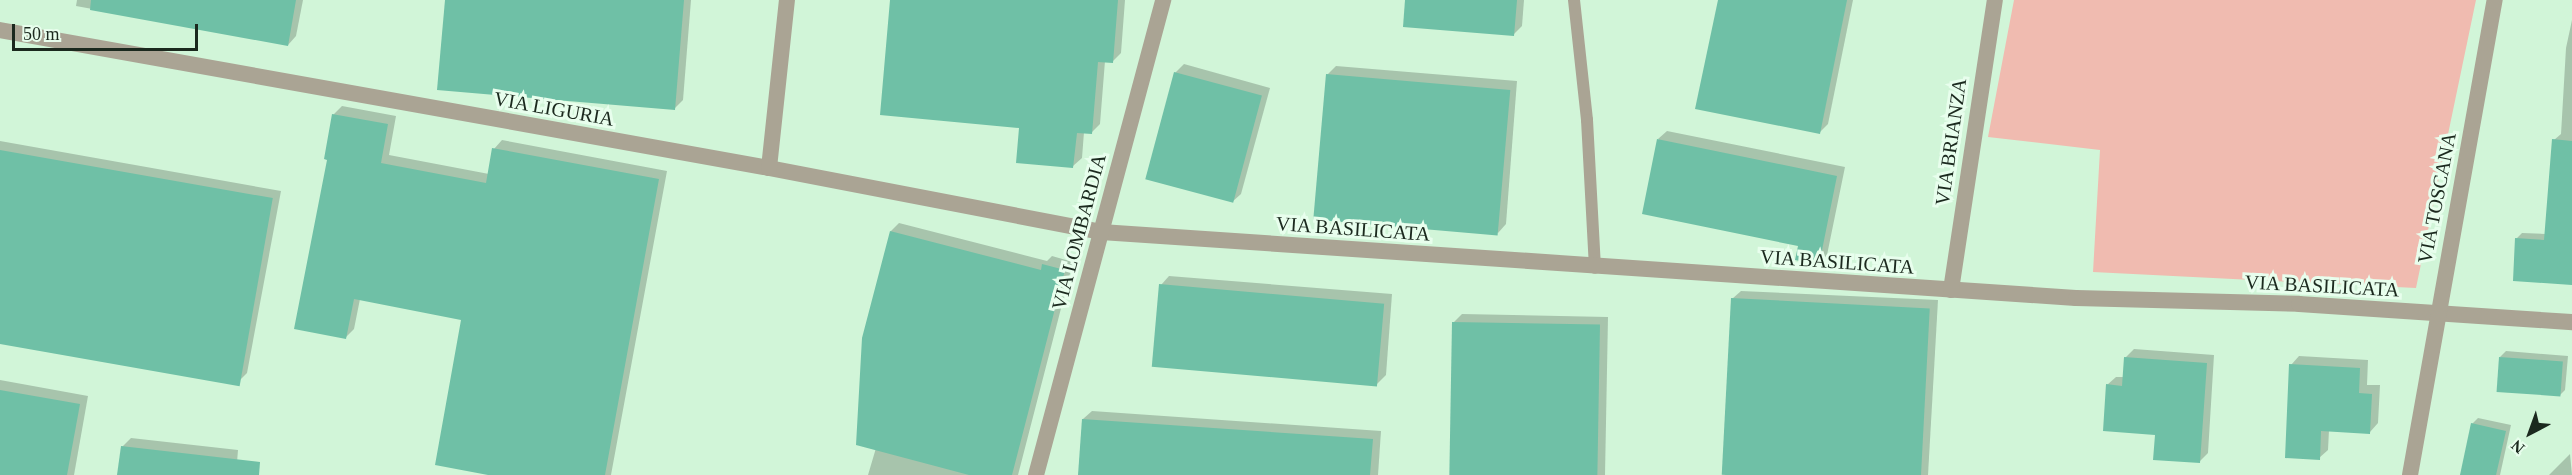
<!DOCTYPE html>
<html>
<head>
<meta charset="utf-8">
<style>
  body { margin:0 }
  #map { position:relative; width:2572px; height:475px; overflow:hidden; background:#d1f5d8; font-family:"Times New Roman",serif }
  div>[style] { position:absolute }
  [style*='--x'] { left:calc(var(--x)*1px); top:calc(var(--y)*1px); width:calc(var(--w)*1px); rotate:calc(var(--a)*1deg) }
  .green>* { inset:0; background:#f0bbb0 }
  .shadow>* { inset:0; background:#0003 }
  .building>* { inset:0; background:#6fc0a6; transform-origin:0 0 }
  .service>* { height:12px; margin:-6px; padding:0 6px; transform-origin:6px; border-radius:6px; background:#aaa494 }
  .minor>* { height:16px; margin:-8px; padding:0 8px; transform-origin:8px; border-radius:8px; background:#aaa494 }
  .tertiary>* { height:16px; margin:-8px; padding:0 8px; transform-origin:8px; border-radius:8px; background:#aaa494 }
  span { translate:-50% -50%; white-space:nowrap; text-align:center; line-height:1.15; -webkit-text-stroke:6px #e8feed; paint-order:stroke }
  .street-label { font-size:20px; color:#1b291e }
  .north { position:absolute; left:2500px; top:403px; width:60px; height:60px; -webkit-text-stroke:4px #e8feed; paint-order:stroke; rotate:221deg; font-size:16px; font-weight:700; line-height:24px; text-align:center; color:#1b291e }
  .north::after { content:''; display:block; margin:auto; width:21px; height:27px; background:#1b291e; clip-path:polygon(50% 0,100% 100%,50% 72%,0 100%) }
  .scale { position:absolute; left:12px; top:24px; width:186px; height:27px; box-sizing:border-box; border:3px solid #1b291e; border-top:0; padding-left:8px; font-size:18px; line-height:21px; white-space:nowrap; color:#1b291e; -webkit-text-stroke:4px #e8feed; paint-order:stroke }
</style>
</head>
<body>
<div id="map">
  <div class="green">
    <div style="clip-path:polygon(2014px 0,2476px 0,2416px 288px,2093px 272px,2100px 150px,1988px 137px)"></div>
  </div>
  <div class="shadow">
    <div style="clip-path:polygon(77px 0,303px 0,296px 36px,288px 45px,76px 6px)"></div>
    <div style="clip-path:polygon(446px 0,691px 0,683px 100px,674px 109px)"></div>
    <div style="clip-path:polygon(891px 0,1125px 0,1121px 53px,1112px 62px,1105px 61px,1100px 124px,1091px 133px,1084px 132px,1082px 158px,1073px 166px,1021px 126px)"></div>
    <div style="clip-path:polygon(1407px 0,1524px 0,1522px 26px,1513px 35px)"></div>
    <div style="clip-path:polygon(1719px 0,1853px 0,1828px 124px,1819px 133px)"></div>
    <div style="clip-path:polygon(2572px 20px,2572px 283px,2516px 239px,2522px 233px,2546px 234px,2554px 140px,2561px 134px,2566px 48px)"></div>
    <div style="clip-path:polygon(1184px 64px,1270px 88px,1241px 194px,1232px 202px,1175px 73px)"></div>
    <div style="clip-path:polygon(1336px 66px,1517px 81px,1506px 224px,1498px 233px,1327px 75px)"></div>
    <div style="clip-path:polygon(342px 106px,396px 116px,389px 155px,489px 174px,494px 149px,502px 140px,667px 171px,611px 475px,496px 475px,463px 318px,360px 299px,354px 329px,345px 338px,329px 159px,333px 115px)"></div>
    <div style="clip-path:polygon(1667px 131px,1845px 167px,1827px 255px,1819px 264px,1800px 244px,1658px 139px)"></div>
    <div style="clip-path:polygon(0 141px,281px 191px,247px 373px,238px 382px,0 339px)"></div>
    <div style="clip-path:polygon(899px 223px,1047px 261px,1052px 256px,1073px 262px,1018px 475px,868px 475px,876px 448px,891px 231px)"></div>
    <div style="clip-path:polygon(1169px 276px,1392px 294px,1386px 375px,1377px 384px,1161px 285px)"></div>
    <div style="clip-path:polygon(1741px 291px,1938px 300px,1928px 475px,1725px 475px,1732px 299px)"></div>
    <div style="clip-path:polygon(1462px 314px,1608px 317px,1605px 475px,1451px 475px,1453px 323px)"></div>
    <div style="clip-path:polygon(2134px 349px,2214px 355px,2208px 453px,2199px 462px,2156px 433px,2107px 385px,2116px 377px,2124px 377px,2125px 358px)"></div>
    <div style="clip-path:polygon(2506px 351px,2568px 356px,2565px 390px,2559px 396px,2500px 357px)"></div>
    <div style="clip-path:polygon(2299px 356px,2368px 360px,2367px 385px,2380px 385px,2378px 423px,2370px 432px,2329px 430px,2328px 450px,2319px 458px,2291px 365px)"></div>
    <div style="clip-path:polygon(0 380px,88px 396px,74px 475px,0 475px)"></div>
    <div style="clip-path:polygon(1092px 411px,1381px 431px,1378px 475px,1080px 475px,1083px 419px)"></div>
    <div style="clip-path:polygon(2478px 418px,2511px 425px,2500px 475px,2461px 475px,2472px 424px)"></div>
    <div style="clip-path:polygon(131px 438px,238px 450px,236px 475px,119px 475px,122px 447px)"></div>
    <div style="clip-path:polygon(2570px 454px,2572px 475px,2549px 475px)"></div>
  </div>
  <div class="building">
    <div style="clip-path:polygon(91px 0,296px 0,288px 46px,90px 10px)"></div>
    <div style="clip-path:polygon(445px 0,684px 0,675px 110px,437px 90px)"></div>
    <div style="clip-path:polygon(890px 0,1118px 0,1113px 63px,1098px 62px,1092px 134px,1077px 133px,1073px 168px,1016px 163px,1019px 128px,880px 115px)"></div>
    <div style="clip-path:polygon(1405px 0,1517px 0,1514px 36px,1403px 27px)"></div>
    <div style="clip-path:polygon(1718px 0,1847px 0,1820px 134px,1695px 109px)"></div>
    <div style="left:1174px;top:72px;width:91px;height:111px;rotate:15deg"></div>
    <div style="left:1326px;top:74px;width:185px;height:146px;rotate:5deg"></div>
    <div style="clip-path:polygon(332px 114px,388px 124px,381px 163px,486px 183px,492px 148px,659px 179px,605px 475px,488px 475px,435px 465px,461px 320px,354px 299px,346px 339px,294px 329px,327px 160px,324px 159px)"></div>
    <div style="clip-path:polygon(1657px 139px,1837px 176px,1819px 265px,1795px 260px,1798px 246px,1642px 214px)"></div>
    <div style="clip-path:polygon(2552px 139px,2572px 141px,2572px 285px,2513px 281px,2515px 238px,2544px 240px)"></div>
    <div style="left:0;top:150px;width:277px;height:191px;rotate:10deg"></div>
    <div style="clip-path:polygon(890px 231px,1041px 270px,1042px 264px,1065px 270px,1012px 475px,969px 475px,856px 445px,862px 338px)"></div>
    <div style="left:1159px;top:284px;width:226px;height:83px;rotate:5deg"></div>
    <div style="left:1731px;top:298px;width:199px;height:177px;rotate:3deg"></div>
    <div style="left:1452px;top:322px;width:148px;height:153px;rotate:1deg"></div>
    <div style="clip-path:polygon(2124px 357px,2207px 363px,2200px 463px,2153px 460px,2155px 435px,2103px 431px,2106px 384px,2122px 386px)"></div>
    <div style="left:2499px;top:357px;width:64px;height:35px;rotate:4deg"></div>
    <div style="clip-path:polygon(2289px 364px,2360px 368px,2359px 393px,2372px 394px,2370px 434px,2321px 431px,2320px 460px,2285px 458px)"></div>
    <div style="clip-path:polygon(0 390px,80px 404px,67px 475px,0 475px)"></div>
    <div style="clip-path:polygon(1082px 419px,1373px 439px,1370px 475px,1078px 475px)"></div>
    <div style="clip-path:polygon(2471px 423px,2506px 431px,2496px 475px,2460px 475px)"></div>
    <div style="clip-path:polygon(121px 446px,260px 462px,259px 475px,117px 475px)"></div>
  </div>
  <div class="service">
    <div style="--x:1574;--y:0;--w:121;--a:83.8"></div>
    <div style="--x:1587;--y:120;--w:148;--a:86.9"></div>
  </div>
  <div class="minor">
    <div style="--x:0;--y:30;--w:781;--a:10.17"></div>
    <div style="--x:769;--y:168;--w:338;--a:10.9"></div>
    <div style="--x:1101;--y:232;--w:977;--a:3.87"></div>
    <div style="--x:2076;--y:298;--w:223;--a:1.5"></div>
    <div style="--x:2299;--y:304;--w:274;--a:3.8"></div>
    <div style="--x:769;--y:168;--w:169;--a:-83.9"></div>
    <div style="--x:1951;--y:290;--w:293;--a:-81.4"></div>
    <div style="--x:2410;--y:475;--w:483;--a:-79.9"></div>
  </div>
  <div class="tertiary">
    <div style="--x:1036;--y:475;--w:492;--a:-75"></div>
  </div>
  <div class="street-label">
    <span style="left:554px;top:109px;rotate:10deg">VIA LIGURIA</span>
    <span style="left:1951px;top:142px;rotate:-82deg">VIA BRIANZA</span>
    <span style="left:2437px;top:198px;rotate:-79deg">VIA TOSCANA</span>
    <span style="left:1353px;top:229px;rotate:4deg">VIA BASILICATA</span>
    <span style="left:1079px;top:232px;rotate:-75deg">VIA LOMBARDIA</span>
    <span style="left:1837px;top:262px;rotate:4deg">VIA BASILICATA</span>
    <span style="left:2322px;top:286px;rotate:3deg">VIA BASILICATA</span>
  </div>
  <div class="north">N</div>
  <div class="scale">50 m</div>
</div>
</body>
</html>
